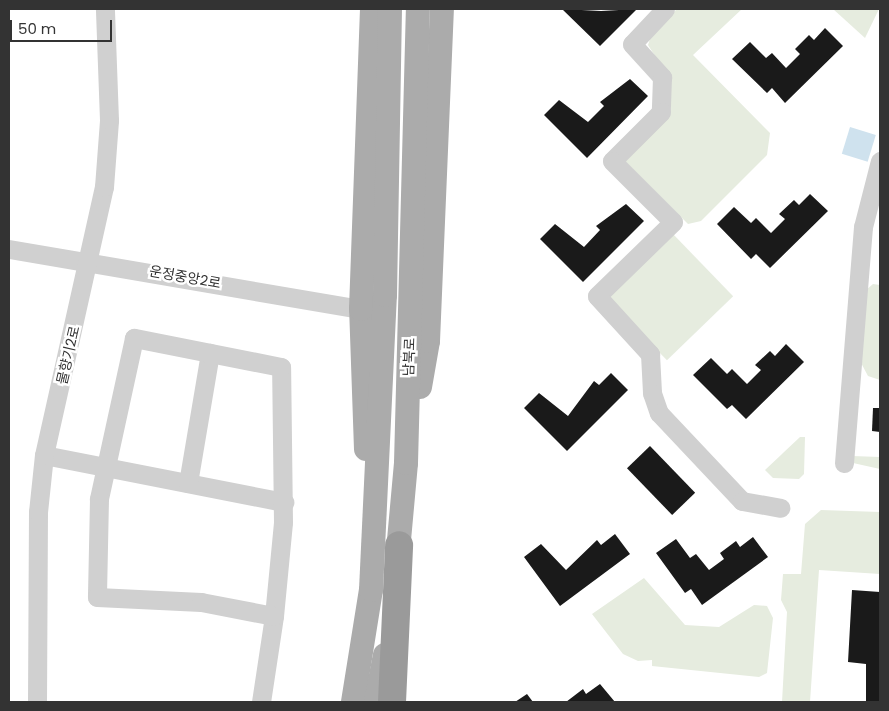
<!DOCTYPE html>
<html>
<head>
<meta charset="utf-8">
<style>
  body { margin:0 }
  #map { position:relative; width:889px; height:711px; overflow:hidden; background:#fff; font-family:Poppins,"Noto Sans KR",sans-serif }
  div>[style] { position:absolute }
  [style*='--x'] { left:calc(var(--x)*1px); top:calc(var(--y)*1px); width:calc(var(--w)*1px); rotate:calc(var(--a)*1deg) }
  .green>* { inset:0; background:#e6ecdf; transform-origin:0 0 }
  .water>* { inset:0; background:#cfe2ee; transform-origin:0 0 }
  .building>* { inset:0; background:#1a1a1a; transform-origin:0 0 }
  .minor>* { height:19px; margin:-9.5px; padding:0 9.5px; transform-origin:9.5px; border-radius:9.5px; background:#d0d0d0 }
  .major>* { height:24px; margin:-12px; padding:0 12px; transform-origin:12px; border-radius:12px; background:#ababab }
  .highway>* { height:28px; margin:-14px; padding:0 14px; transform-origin:14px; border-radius:14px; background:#9a9a9a }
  span { translate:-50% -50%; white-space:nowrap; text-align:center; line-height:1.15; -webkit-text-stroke:5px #fff; paint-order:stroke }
  .street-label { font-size:14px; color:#333 }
  .frame { position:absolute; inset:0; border:10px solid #333; pointer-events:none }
  .scale { position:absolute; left:10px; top:20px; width:102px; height:22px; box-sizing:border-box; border:2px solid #333; border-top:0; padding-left:6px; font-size:15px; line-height:18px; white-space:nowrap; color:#333; -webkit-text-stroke:4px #fff; paint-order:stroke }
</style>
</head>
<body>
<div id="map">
  <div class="green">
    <div style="clip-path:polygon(677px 9px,742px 9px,693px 55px,770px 133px,767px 155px,701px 221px,688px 224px,625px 161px,671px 113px,671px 81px,648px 45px,652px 33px)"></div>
    <div style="clip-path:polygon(833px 9px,879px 9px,865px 38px)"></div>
    <div style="left:672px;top:233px;width:88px;height:92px;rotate:46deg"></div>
    <div style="clip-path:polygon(873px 284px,880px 285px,880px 380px,868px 376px,860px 361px,866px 290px)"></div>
    <div style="clip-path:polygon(800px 437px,805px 437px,804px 474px,799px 479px,773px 478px,765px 470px)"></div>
    <div style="clip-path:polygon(852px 456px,880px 457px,880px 469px,853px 463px)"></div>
    <div style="clip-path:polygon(821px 510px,880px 512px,880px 574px,819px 570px,810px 702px,782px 702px,787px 612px,781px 600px,783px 574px,801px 574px,805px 524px)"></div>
    <div style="clip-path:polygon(644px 578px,685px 625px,719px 627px,754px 605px,767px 606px,773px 618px,767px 673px,759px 677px,652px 666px,652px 660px,638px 661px,623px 654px,592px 614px)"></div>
  </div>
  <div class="water">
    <div style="left:850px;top:127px;width:27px;height:28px;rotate:17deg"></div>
  </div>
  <div class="building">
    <div style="clip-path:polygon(562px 9px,601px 11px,637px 9px,600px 46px)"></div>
    <div style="clip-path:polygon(825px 28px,843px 46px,785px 103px,772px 88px,767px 93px,732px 59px,750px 42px,766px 58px,772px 53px,786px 68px,800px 54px,795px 49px,809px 35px,814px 40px)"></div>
    <div style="clip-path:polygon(630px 79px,648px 96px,587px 158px,544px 115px,559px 100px,588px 122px,604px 106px,600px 102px)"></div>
    <div style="clip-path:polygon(810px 194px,828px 211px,770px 268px,756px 254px,751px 259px,717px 224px,734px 207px,751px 223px,756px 218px,771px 233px,785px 219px,779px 214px,794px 200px,799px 205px)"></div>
    <div style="clip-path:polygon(626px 204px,644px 221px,583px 282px,540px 239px,555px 224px,584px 247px,600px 230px,596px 226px)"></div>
    <div style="clip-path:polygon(786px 344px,804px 362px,746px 419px,732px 405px,727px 409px,693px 375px,711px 358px,727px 374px,732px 369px,747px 384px,761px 370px,755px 365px,770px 351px,775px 356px)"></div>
    <div style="clip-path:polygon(611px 373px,628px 390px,567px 451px,524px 408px,539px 393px,568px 416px,594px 381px,599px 385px)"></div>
    <div style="clip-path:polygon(873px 408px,880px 408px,880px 432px,872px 431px)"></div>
    <div style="left:650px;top:446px;width:65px;height:32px;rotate:46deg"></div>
    <div style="clip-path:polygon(615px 534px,630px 554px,560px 606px,524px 557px,541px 544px,566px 570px,597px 540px,601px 545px)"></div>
    <div style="clip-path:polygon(753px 537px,768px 557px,702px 605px,691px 589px,685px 593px,656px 553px,676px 539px,690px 558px,696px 554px,709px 570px,724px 559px,720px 553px,736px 541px,740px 547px)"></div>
    <div style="clip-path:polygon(852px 590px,880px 592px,880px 702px,866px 702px,866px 664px,848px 662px)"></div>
    <div style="clip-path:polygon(600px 684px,615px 702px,566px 702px,583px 689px,586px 694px)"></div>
    <div style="clip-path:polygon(527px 694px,533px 702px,515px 702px)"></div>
  </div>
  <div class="minor">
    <div style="--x:665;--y:9;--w:48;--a:133.3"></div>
    <div style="--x:632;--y:44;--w:45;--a:47.7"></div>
    <div style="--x:662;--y:77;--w:35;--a:92"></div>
    <div style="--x:661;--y:112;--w:69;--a:135"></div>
    <div style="--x:612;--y:161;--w:86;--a:45"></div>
    <div style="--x:673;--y:222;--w:106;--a:135.8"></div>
    <div style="--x:597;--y:296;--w:79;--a:47.6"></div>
    <div style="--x:650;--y:354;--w:39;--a:87"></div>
    <div style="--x:652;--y:393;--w:21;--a:71"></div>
    <div style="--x:659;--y:413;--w:121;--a:46.7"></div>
    <div style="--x:742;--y:501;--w:39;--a:10"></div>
    <div style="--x:9;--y:249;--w:357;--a:9.7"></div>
    <div style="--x:44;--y:455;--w:245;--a:11.1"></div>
    <div style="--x:844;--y:463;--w:237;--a:-85.4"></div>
    <div style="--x:863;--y:227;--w:68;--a:-75.6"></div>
    <div style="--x:188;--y:483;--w:132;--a:-80.4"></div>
    <div style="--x:37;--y:702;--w:190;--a:-89.7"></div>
    <div style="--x:38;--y:512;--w:57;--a:-84"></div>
    <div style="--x:44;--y:455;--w:275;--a:-77.4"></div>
    <div style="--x:104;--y:187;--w:67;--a:-85.7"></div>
    <div style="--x:109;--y:120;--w:111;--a:-92.1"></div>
    <div style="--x:261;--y:702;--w:87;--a:-81.4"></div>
    <div style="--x:274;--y:616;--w:94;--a:-84.5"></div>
    <div style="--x:283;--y:522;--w:155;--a:-90.7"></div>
    <div style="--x:281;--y:367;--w:150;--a:-168.8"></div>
    <div style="--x:134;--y:338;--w:165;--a:102.3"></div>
    <div style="--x:99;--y:499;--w:98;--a:91.2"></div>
    <div style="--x:97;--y:597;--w:104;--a:2.8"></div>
    <div style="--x:201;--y:602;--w:74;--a:10.9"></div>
  </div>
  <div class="major">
    <div style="--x:420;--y:387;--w:47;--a:-80.1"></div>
    <div style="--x:428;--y:341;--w:332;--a:-87.6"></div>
    <div style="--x:366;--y:449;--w:140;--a:-92"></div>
    <div style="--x:361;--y:309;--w:300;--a:-87.9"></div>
    <div style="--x:397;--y:562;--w:99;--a:-84.8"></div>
    <div style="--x:406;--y:463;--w:454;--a:-88.5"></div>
    <div style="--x:353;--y:702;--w:113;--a:-80.9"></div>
    <div style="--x:371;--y:590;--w:295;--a:-87.3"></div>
    <div style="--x:385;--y:295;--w:286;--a:-89"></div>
    <div style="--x:376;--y:702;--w:48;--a:-79.2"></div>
  </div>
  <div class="highway">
    <div style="--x:392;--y:702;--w:157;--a:-87.4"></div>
  </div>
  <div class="street-label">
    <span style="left:185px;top:277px;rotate:10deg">운정중앙2로</span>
    <span style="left:68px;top:355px;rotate:-77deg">물향기2로</span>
    <span style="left:409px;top:357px;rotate:-88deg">남북로</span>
  </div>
  <div class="frame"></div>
  <div class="scale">50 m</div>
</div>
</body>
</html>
